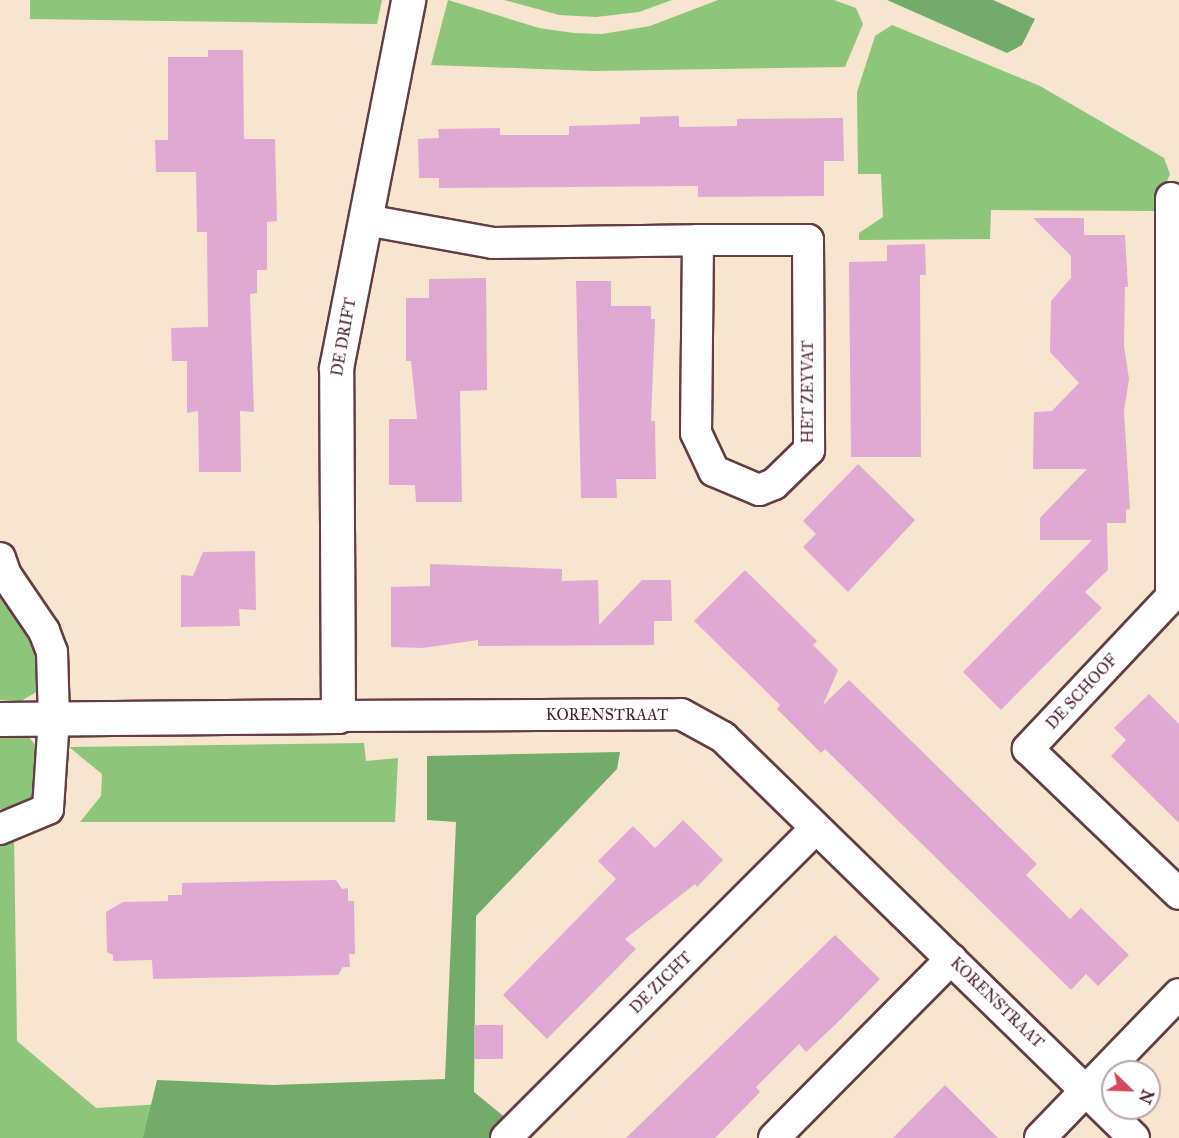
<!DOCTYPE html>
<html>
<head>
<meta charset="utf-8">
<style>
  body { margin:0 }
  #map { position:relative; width:1179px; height:1138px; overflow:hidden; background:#f7e5cf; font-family:"IM FELL Great Primer",serif }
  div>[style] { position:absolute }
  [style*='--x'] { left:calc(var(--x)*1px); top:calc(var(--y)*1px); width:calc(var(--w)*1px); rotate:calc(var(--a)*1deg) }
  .green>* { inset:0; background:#8dc67a }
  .forest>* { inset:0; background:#72ab6a }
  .building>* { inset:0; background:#e0a9d3; transform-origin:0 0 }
  .roads { filter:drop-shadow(2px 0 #643d44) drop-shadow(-2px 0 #643d44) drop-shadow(0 2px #643d44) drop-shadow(0 -2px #643d44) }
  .street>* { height:30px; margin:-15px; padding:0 15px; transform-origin:15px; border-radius:15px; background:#fff }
  .secondary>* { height:33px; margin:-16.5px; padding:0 16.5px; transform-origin:16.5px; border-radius:16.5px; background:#fff }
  span { translate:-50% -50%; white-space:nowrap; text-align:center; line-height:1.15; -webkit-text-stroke:6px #fff; paint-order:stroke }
  .street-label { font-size:16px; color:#4a1f2b }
  .north { position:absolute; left:1101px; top:1060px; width:60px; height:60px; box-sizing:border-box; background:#fff; border:2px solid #b7a5aa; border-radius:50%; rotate:113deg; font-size:16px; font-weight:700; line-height:24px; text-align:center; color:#4a1f2b }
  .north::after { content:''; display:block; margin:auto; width:21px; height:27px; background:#d1495b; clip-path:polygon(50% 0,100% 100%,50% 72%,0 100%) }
</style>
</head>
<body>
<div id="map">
  <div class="green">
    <div style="clip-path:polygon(30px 0,382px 0,377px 24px,30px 19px)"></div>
    <div style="clip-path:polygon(448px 0,539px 28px,574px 33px,602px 34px,650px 26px,718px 0,834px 0,856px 8px,863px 24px,845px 67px,593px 71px,431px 65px)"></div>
    <div style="clip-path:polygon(504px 0,672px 0,639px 12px,596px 17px,559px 15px)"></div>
    <div style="clip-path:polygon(892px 25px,1040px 86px,1164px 158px,1170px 174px,1162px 193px,1156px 193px,1156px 211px,991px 210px,990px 239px,859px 240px,859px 233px,883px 217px,881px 174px,858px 174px,857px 92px,875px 36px)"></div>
    <div style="clip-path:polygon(0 583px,41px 656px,40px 690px,21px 701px,0 700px)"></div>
    <div style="clip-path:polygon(0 735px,28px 736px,38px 748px,33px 808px,0 809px)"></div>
    <div style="clip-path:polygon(364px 743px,366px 761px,398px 758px,395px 822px,80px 822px,101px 796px,102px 774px,69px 747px)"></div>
    <div style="clip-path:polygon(0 819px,14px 835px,17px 1041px,96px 1108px,466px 1086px,464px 1138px,0 1138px)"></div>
  </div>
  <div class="forest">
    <div style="clip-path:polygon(887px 0,993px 0,1035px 19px,1022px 45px,1007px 53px)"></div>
    <div style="clip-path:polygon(620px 752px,617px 769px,476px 916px,474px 1092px,507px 1119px,491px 1138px,143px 1138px,157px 1080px,273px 1085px,445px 1079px,456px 822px,427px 820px,427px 756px)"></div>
  </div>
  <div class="building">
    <div style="clip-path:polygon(208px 50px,243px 50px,244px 139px,275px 139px,277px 221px,267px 222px,267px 270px,257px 270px,257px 293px,250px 294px,254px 412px,240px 411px,241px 472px,199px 472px,198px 411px,187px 413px,187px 361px,172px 361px,171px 328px,208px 327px,207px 232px,197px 232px,196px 172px,156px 172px,155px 140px,168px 140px,168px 57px,208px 57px)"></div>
    <div style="clip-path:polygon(679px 116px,679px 127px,737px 126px,737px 119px,843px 118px,844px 161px,824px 161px,824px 196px,698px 197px,698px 186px,439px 188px,439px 178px,419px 178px,418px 139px,439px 138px,438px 129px,500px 128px,500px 135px,569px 135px,569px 126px,640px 124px,640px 117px)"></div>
    <div style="clip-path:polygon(1033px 218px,1084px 218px,1084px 235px,1125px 235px,1128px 287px,1125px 287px,1124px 346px,1129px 379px,1124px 411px,1130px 509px,1126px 510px,1126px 523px,1107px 523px,1108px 570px,1085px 592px,1102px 608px,1001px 710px,963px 672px,1092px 540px,1040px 540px,1040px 518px,1087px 469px,1033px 469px,1034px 412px,1052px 411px,1079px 383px,1050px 352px,1051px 301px,1071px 278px,1071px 256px)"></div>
    <div style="clip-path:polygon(925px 244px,926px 275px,920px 275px,921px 457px,851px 457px,849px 262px,887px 261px,887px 245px)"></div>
    <div style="clip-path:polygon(486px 278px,487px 390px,460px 391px,462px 502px,416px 502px,415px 485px,389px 485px,389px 419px,417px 419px,411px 361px,406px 361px,406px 298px,429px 298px,429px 279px)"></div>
    <div style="clip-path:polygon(576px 281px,611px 281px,611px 306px,651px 306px,651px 319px,655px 319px,651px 421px,655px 421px,656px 479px,616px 479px,617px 498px,581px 498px)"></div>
    <div style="clip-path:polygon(858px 464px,915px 520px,848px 592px,803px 547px,816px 534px,803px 521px)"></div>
    <div style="clip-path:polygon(255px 551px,256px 610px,239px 609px,240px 626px,181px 627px,181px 575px,193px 576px,203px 552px)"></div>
    <div style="clip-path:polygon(430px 564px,562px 569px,562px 581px,598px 580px,599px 625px,642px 580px,671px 580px,672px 621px,654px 621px,654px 645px,478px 646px,478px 640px,423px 648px,391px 647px,391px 587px,430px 586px)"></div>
    <div style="clip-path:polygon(745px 570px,817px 641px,813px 645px,838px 670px,823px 705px,849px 680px,1037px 864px,1026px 875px,1070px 919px,1081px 908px,1129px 955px,1098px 986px,1086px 974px,1071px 990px,825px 749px,821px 753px,777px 709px,780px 705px,694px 621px)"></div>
    <div style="clip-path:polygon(1149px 694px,1179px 724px,1179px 823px,1111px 756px,1126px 740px,1114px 728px)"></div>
    <div style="clip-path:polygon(683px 820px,723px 860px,697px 887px,695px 884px,625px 939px,636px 949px,547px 1039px,503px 995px,616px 879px,598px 861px,633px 826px,655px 848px)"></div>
    <div style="clip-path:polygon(336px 880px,342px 889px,348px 888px,348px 901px,354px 901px,355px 954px,349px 954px,350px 967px,343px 967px,338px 975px,153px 979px,152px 960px,113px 961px,113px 955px,107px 952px,106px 912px,123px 902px,168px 901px,168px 895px,182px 895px,182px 883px)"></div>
    <div style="clip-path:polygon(835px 935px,880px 979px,836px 1024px,806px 1052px,799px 1044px,756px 1087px,760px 1092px,715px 1138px,626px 1138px)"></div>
    <div style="left:474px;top:1025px;width:29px;height:34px"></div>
    <div style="clip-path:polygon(945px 1085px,998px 1138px,893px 1138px)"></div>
  </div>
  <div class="roads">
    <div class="street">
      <div style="--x:1171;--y:198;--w:399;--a:90"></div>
      <div style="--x:1171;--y:597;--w:209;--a:133.3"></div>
      <div style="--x:1028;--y:749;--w:209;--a:43.8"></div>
      <div style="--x:366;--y:220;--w:129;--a:10.3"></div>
      <div style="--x:493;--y:243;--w:205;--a:-0.8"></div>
      <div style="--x:698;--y:240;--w:110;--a:0"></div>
      <div style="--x:808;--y:240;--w:210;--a:89.7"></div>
      <div style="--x:809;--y:450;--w:49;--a:135.8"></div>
      <div style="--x:774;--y:484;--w:16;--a:158"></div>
      <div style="--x:759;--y:490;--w:49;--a:-157.1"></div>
      <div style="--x:714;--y:471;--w:42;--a:-115.3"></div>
      <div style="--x:696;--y:433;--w:193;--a:-89.4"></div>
      <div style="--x:0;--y:558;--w:18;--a:71"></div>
      <div style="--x:6;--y:575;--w:68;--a:55.8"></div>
      <div style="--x:44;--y:631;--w:22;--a:69"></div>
      <div style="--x:52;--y:652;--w:66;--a:88.3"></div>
      <div style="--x:54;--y:718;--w:91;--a:93.8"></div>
      <div style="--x:48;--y:809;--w:52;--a:157.4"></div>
      <div style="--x:338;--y:716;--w:343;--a:-0.3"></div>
      <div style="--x:681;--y:714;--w:48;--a:28.7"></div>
      <div style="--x:723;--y:737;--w:574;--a:44.29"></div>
      <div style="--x:506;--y:1138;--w:438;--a:-45"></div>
      <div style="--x:774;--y:1138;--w:252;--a:-45.3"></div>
      <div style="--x:1040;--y:1138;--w:200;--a:-46"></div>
    </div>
    <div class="secondary">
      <div style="--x:0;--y:719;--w:338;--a:-0.5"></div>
      <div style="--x:338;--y:716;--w:348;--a:-90.3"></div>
      <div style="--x:336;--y:368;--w:375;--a:-78.9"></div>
    </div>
  </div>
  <div class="street-label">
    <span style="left:344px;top:337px;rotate:-80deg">DE DRIFT</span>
    <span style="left:808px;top:392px;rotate:-90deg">HET ZEYVAT</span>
    <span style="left:1082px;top:692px;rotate:-47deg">DE SCHOOF</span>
    <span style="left:607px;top:715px">KORENSTRAAT</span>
    <span style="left:661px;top:983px;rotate:-45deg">DE ZICHT</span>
    <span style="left:997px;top:1003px;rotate:44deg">KORENSTRAAT</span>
  </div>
  <div class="north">N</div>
</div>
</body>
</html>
